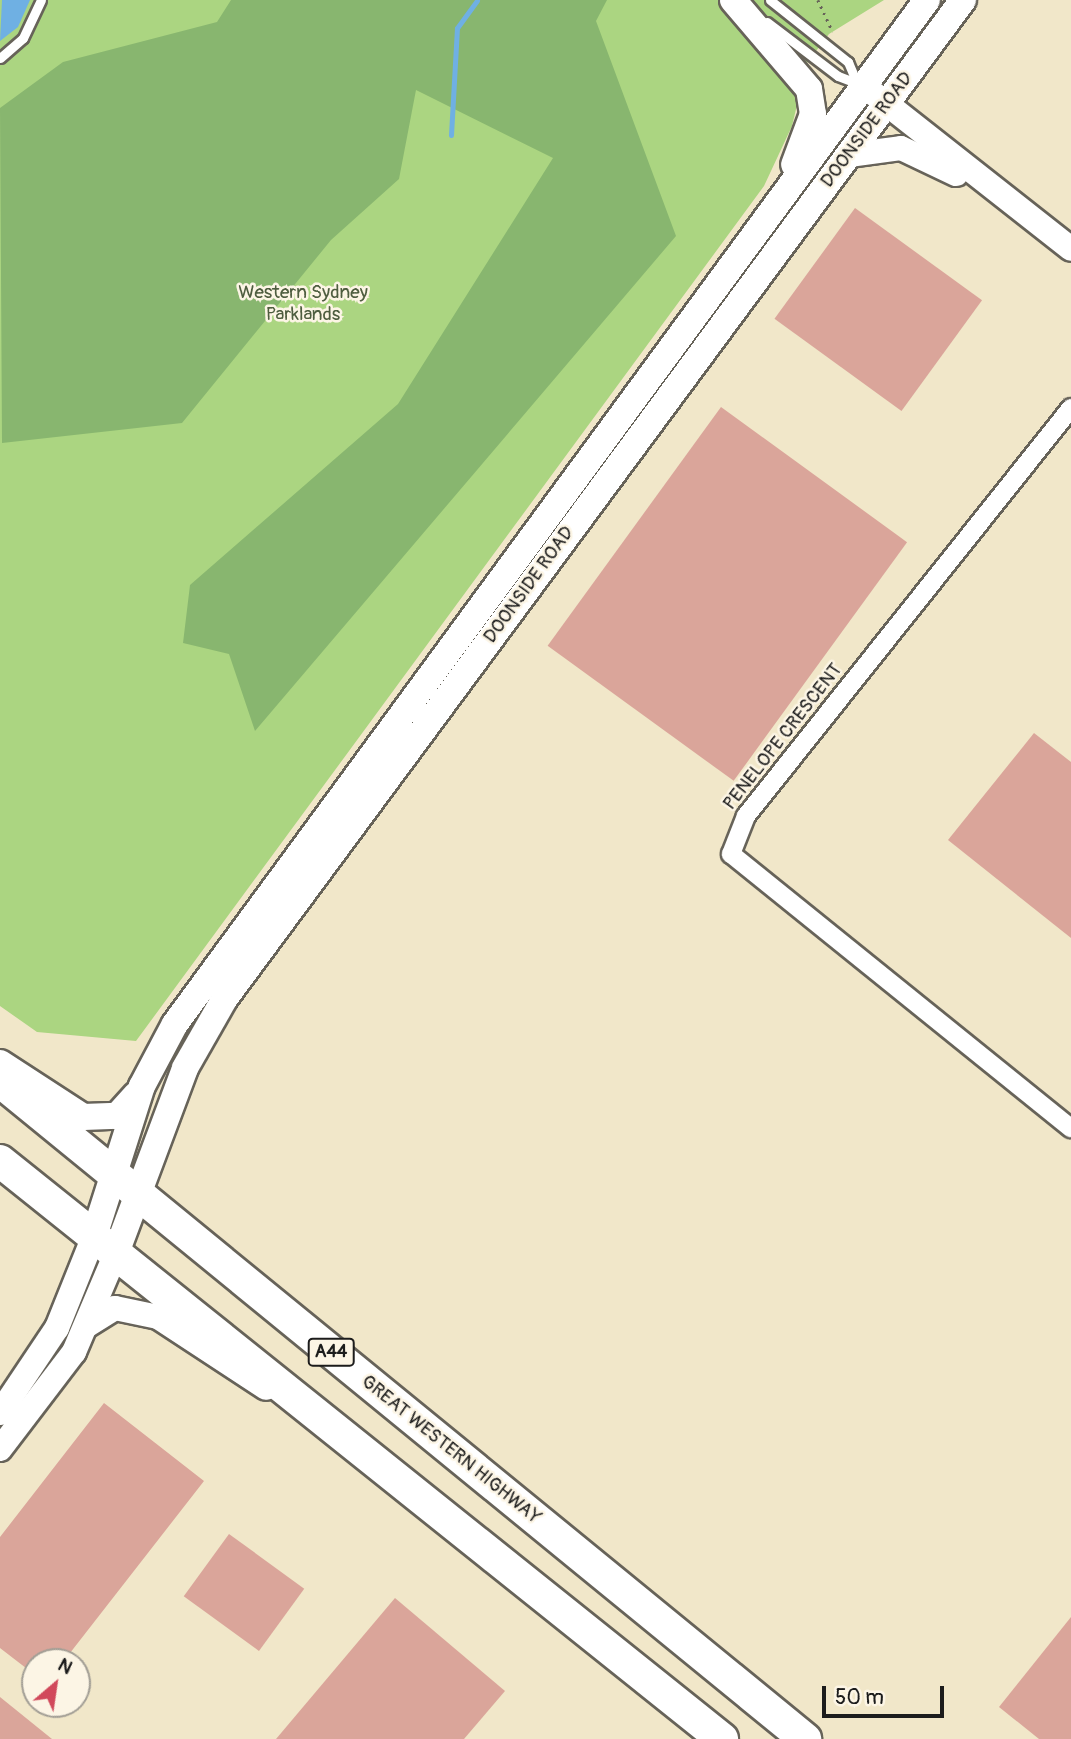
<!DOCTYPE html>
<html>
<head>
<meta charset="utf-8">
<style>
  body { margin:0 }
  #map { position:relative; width:1071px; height:1739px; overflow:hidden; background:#f1e7c9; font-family:Pangolin,sans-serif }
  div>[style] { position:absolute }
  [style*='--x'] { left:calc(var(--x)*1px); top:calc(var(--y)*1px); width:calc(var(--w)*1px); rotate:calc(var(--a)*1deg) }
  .green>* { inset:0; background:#abd581 }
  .forest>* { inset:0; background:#88b66f }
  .water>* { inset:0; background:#6fb0e3 }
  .stream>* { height:5px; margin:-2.5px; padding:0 2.5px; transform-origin:2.5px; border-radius:2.5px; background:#6fb0e3 }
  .building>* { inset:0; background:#daa59a; transform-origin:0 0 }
  .path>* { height:2.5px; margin-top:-1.25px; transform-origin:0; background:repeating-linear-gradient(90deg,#676359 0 2px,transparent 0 7px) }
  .roads { filter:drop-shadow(2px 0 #676359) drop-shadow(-2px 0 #676359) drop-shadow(0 2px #676359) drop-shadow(0 -2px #676359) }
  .lane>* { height:9px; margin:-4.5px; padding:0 4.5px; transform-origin:4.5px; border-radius:4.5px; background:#fff }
  .street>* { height:18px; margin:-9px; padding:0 9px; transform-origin:9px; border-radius:9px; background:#fff }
  .secondary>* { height:24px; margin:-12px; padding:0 12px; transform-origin:12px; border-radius:12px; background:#fff }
  .primary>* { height:26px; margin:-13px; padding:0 13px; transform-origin:13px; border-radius:13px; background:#fff }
  .highway>* { height:32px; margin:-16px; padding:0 16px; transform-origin:16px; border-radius:16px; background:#fff }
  span { translate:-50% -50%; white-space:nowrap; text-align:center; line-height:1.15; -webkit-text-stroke:5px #fcf5e5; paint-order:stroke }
  .shield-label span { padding:2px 5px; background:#fcf5e5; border:2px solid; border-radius:5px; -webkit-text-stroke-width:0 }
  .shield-label { font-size:18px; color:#1c1c1c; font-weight:700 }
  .street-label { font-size:19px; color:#1c1c1c }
  .park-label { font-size:19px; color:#4e5d3f }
  .north { position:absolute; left:21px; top:1648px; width:70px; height:70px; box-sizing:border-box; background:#fcf5e5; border:2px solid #a29e95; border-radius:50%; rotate:29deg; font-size:19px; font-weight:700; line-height:28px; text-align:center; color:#1c1c1c }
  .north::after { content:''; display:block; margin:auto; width:24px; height:32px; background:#d1495b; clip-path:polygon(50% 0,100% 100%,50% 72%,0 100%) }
  .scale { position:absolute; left:822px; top:1686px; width:122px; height:32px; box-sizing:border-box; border:4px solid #1c1c1c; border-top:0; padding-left:9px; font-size:21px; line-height:24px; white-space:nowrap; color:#1c1c1c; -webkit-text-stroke:5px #fcf5e5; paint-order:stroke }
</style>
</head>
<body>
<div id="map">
  <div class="green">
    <div style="clip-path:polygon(0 0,884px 0,829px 34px,807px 63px,792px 126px,764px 186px,136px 1041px,37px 1032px,0 1006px)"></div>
  </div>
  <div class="forest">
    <div style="clip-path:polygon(231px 0,607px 0,596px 21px,676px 236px,255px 731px,229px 654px,183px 643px,190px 585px,398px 404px,553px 158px,416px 90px,399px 179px,331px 240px,182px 423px,2px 443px,0 108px,63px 62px,217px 22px)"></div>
  </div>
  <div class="water">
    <div style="clip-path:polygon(2px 0,30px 0,18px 27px,0 41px)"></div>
  </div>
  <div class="stream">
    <div style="--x:451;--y:135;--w:107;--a:-86.8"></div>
    <div style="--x:457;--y:28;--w:34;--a:-54"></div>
  </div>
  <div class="building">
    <div style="left:855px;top:208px;width:157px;height:137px;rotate:36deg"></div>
    <div style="left:721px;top:407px;width:230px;height:295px;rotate:36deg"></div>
    <div style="clip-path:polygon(1034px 733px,1071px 762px,1071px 938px,948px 840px)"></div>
    <div style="clip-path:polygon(104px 1403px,204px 1481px,63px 1662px,35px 1662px,35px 1675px,0 1648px,0 1537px)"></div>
    <div style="left:229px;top:1534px;width:93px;height:77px;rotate:36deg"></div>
    <div style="clip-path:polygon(395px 1598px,505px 1691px,464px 1739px,276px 1739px)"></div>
    <div style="clip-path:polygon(1071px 1617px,1071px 1739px,1039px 1739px,999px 1707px)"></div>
    <div style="clip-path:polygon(0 1697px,52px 1739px,0 1739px)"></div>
  </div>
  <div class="path">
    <div style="--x:818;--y:0;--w:35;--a:65"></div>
  </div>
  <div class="roads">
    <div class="lane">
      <div style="--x:770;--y:0;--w:100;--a:38.5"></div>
      <div style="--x:848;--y:62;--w:21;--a:67"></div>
      <div style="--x:767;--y:22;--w:89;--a:37.3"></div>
      <div style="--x:838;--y:76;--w:26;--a:21"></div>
      <div style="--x:0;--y:58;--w:30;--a:-41"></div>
      <div style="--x:23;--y:38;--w:42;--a:-64.7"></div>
    </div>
    <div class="street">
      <div style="--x:1071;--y:408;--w:522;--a:128.54"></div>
      <div style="--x:746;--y:816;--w:41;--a:111.5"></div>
      <div style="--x:731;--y:854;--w:437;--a:38.9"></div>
    </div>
    <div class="secondary">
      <div style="--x:864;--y:86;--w:263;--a:38.2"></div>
      <div style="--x:849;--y:155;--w:52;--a:-7.7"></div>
      <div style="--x:901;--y:148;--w:61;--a:25.3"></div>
      <div style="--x:86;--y:1326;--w:34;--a:-32"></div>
      <div style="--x:115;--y:1308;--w:44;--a:11.8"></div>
      <div style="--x:158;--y:1317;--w:129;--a:33.3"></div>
      <div style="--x:0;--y:1413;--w:102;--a:-56.2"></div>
      <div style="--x:57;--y:1328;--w:99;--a:-68.1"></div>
      <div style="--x:0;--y:1449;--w:122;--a:-52.7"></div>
      <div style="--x:74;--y:1352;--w:108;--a:-67"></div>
    </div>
    <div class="primary">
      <div style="--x:733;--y:0;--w:117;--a:49.5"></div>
      <div style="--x:809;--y:89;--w:25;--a:81"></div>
      <div style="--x:813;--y:114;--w:54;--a:110.4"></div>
      <div style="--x:0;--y:1063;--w:99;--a:33"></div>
      <div style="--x:83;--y:1117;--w:34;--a:-2"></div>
      <div style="--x:117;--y:1116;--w:28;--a:-48"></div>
      <div style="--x:94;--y:1236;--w:157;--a:-72.3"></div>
      <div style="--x:142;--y:1086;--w:70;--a:-62"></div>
      <div style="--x:175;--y:1024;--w:1270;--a:-53.71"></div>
      <div style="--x:116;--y:1253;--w:197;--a:-69.5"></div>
      <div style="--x:185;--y:1068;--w:81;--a:-60.3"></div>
      <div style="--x:225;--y:998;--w:1241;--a:-53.52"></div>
    </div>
    <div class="highway">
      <div style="--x:0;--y:1081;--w:1040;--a:39.26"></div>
      <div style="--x:0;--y:1161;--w:925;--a:38.68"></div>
    </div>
  </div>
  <div class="shield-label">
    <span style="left:331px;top:1352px">A44</span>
  </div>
  <div class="street-label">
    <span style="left:867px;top:130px;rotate:-53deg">DOONSIDE ROAD</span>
    <span style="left:529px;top:585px;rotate:-54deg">DOONSIDE ROAD</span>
    <span style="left:783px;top:737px;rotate:-52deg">PENELOPE CRESCENT</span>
    <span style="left:451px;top:1450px;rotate:39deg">GREAT WESTERN HIGHWAY</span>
  </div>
  <div class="park-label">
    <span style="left:303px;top:304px">Western Sydney<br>Parklands</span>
  </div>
  <div class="north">N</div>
  <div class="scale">50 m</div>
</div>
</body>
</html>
